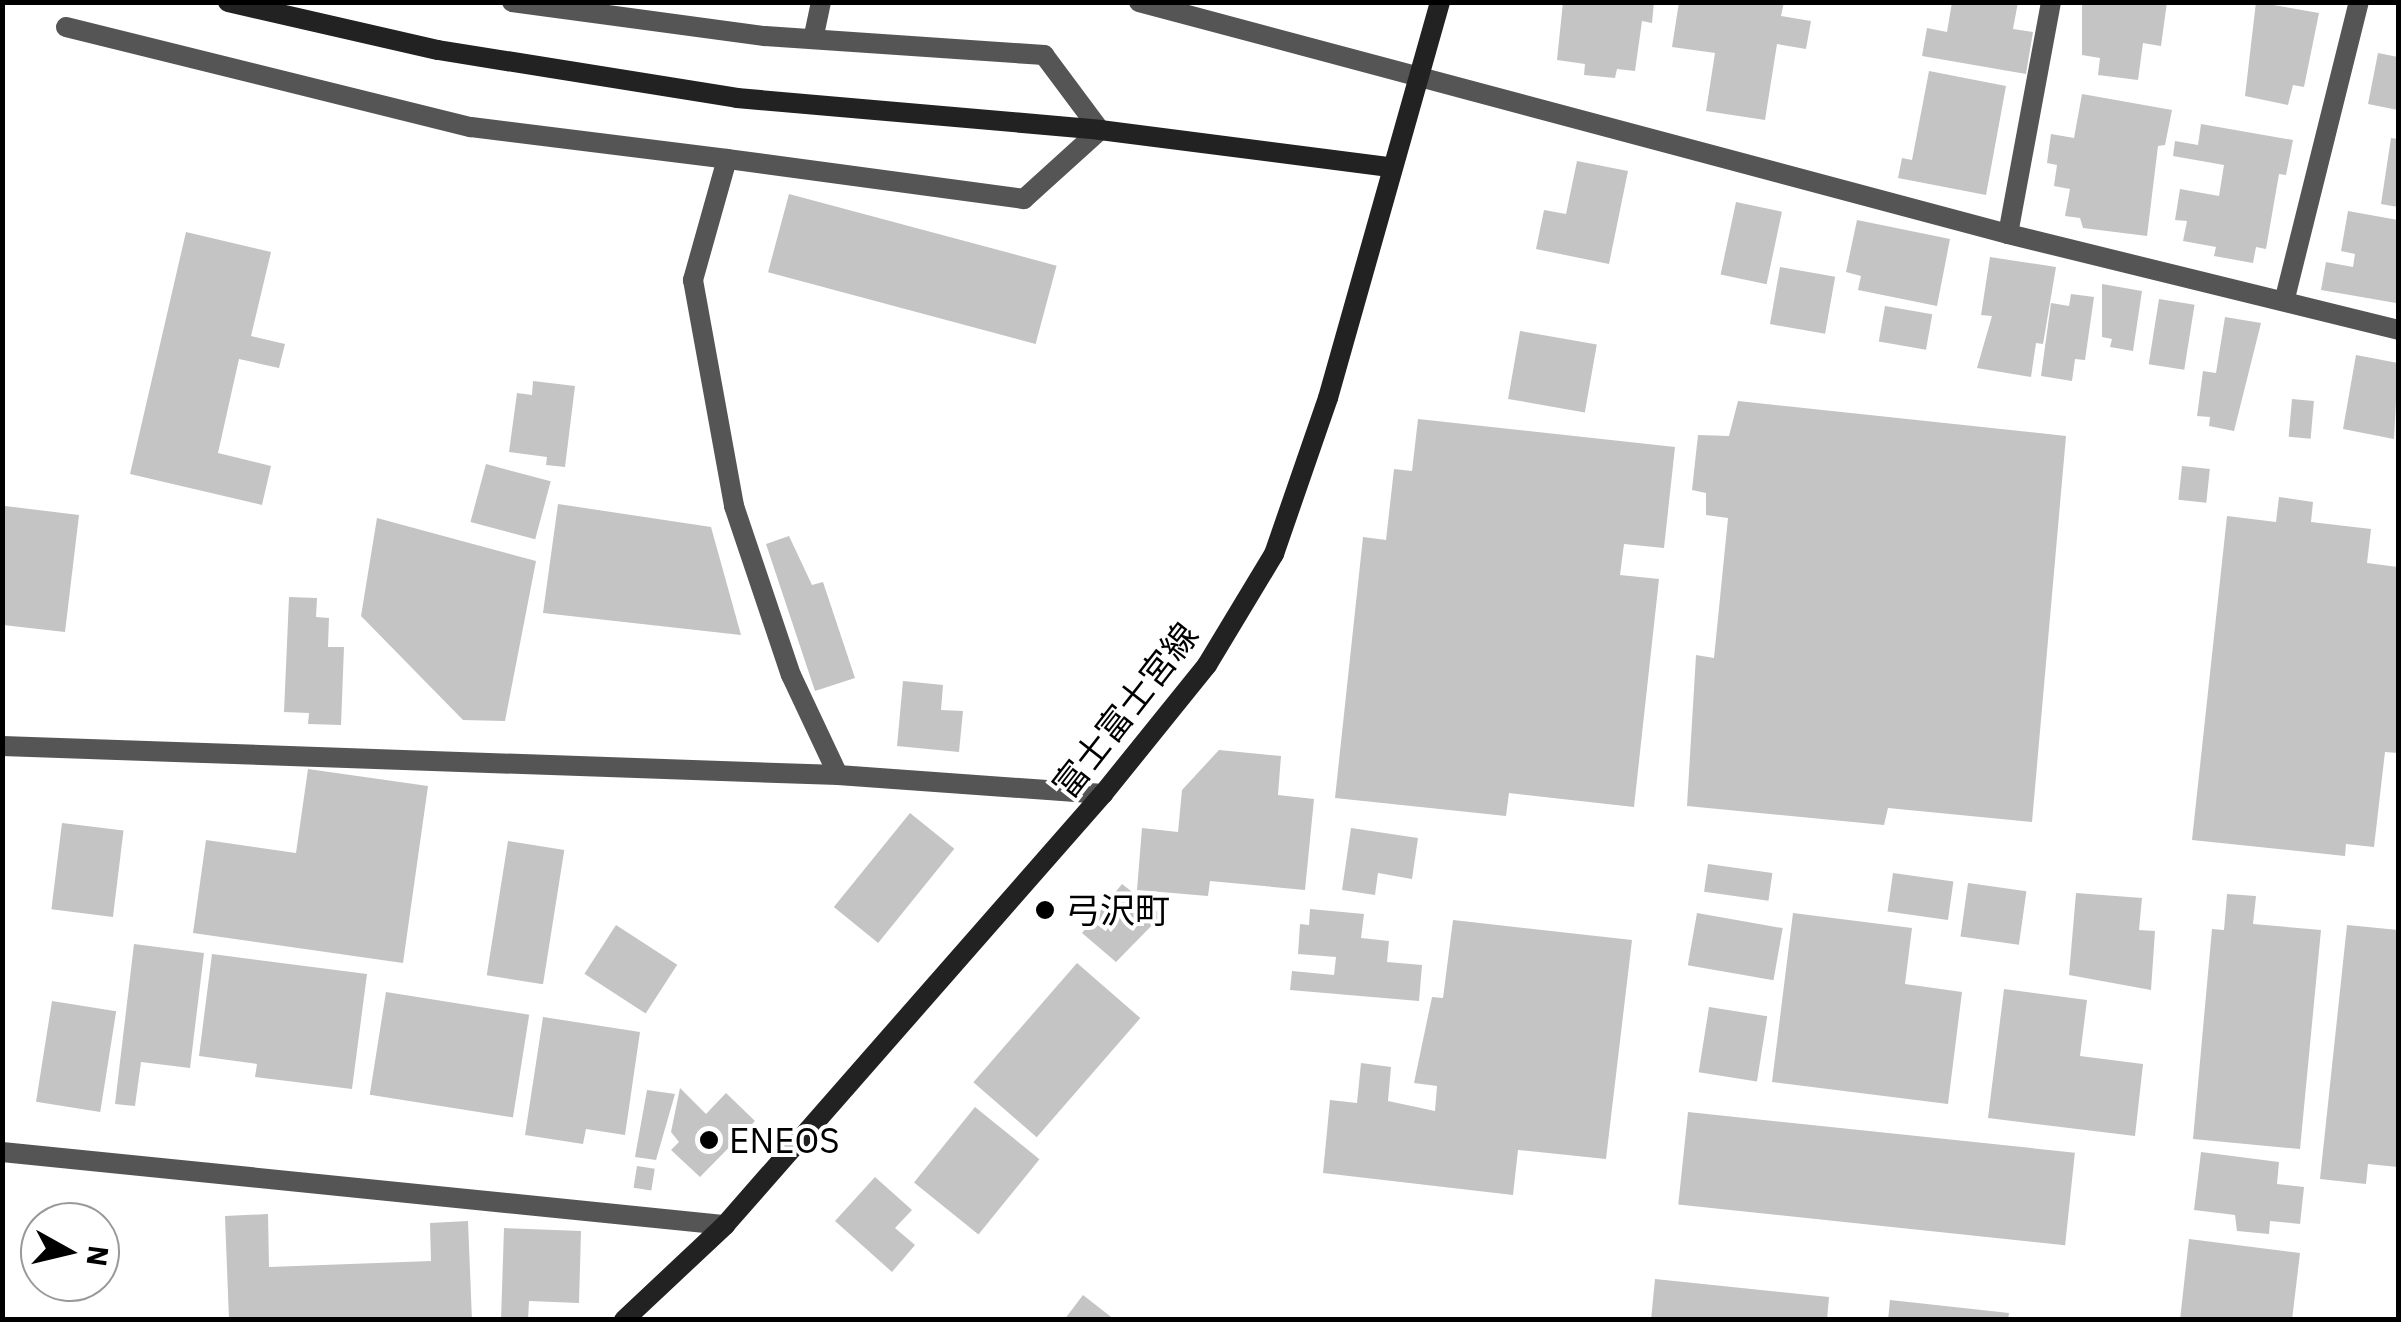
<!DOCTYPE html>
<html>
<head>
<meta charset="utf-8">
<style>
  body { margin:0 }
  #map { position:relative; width:2401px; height:1322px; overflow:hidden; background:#fff; font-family:"IBM Plex Sans","Noto Sans JP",sans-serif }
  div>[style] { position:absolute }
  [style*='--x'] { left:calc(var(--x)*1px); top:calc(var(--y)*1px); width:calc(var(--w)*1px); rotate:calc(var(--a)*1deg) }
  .building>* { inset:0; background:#c4c4c4; transform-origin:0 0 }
  .street>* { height:20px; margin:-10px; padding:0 10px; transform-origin:10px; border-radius:10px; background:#555 }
  .secondary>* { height:20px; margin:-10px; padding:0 10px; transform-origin:10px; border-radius:10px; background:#222 }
  .dots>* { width:28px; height:28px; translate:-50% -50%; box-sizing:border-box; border:5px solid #fff; border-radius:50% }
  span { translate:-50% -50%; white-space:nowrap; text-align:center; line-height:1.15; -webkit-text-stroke:8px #fff; paint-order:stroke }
  .street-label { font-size:35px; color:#000 }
  .poi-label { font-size:35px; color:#000 }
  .left { translate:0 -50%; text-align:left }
  .frame { position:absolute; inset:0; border:5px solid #000; pointer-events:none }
  .north { position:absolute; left:20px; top:1202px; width:100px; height:100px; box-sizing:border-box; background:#fff; border:2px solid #999; border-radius:50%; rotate:98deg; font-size:28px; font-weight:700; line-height:40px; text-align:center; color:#000 }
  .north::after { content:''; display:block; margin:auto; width:35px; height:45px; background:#000; clip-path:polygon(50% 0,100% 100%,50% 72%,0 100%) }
</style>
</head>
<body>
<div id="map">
  <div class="building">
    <div style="clip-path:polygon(1563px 2px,1654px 2px,1652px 23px,1642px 21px,1635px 71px,1617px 69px,1615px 78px,1584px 75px,1585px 64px,1557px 60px)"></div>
    <div style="clip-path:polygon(1679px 2px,1784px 2px,1781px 16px,1811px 21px,1806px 49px,1777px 44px,1765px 120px,1706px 111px,1715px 53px,1672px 47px)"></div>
    <div style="clip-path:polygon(1952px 2px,2018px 2px,2013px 29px,2033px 32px,2026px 74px,1922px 56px,1927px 28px,1947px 32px)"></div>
    <div style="clip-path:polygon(2082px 2px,2167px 2px,2161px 46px,2143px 43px,2138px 80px,2098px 75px,2100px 58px,2082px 55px)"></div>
    <div style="clip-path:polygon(2256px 2px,2319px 13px,2304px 87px,2293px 85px,2288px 105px,2245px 96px)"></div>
    <div style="clip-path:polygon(2378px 53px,2398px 57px,2398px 110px,2368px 104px)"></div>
    <div style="clip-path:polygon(1929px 71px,2006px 86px,1986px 195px,1898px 178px,1902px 158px,1912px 160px)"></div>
    <div style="clip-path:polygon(2082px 94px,2172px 110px,2165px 145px,2158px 146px,2147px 236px,2083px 228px,2080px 218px,2065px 216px,2070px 189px,2054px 186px,2057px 165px,2047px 163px,2051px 134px,2074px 138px)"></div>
    <div style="clip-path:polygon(2201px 124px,2293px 140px,2286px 175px,2279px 174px,2266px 249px,2256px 247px,2253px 263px,2214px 256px,2216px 247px,2183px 241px,2187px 221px,2175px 220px,2180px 189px,2219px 196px,2224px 165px,2173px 156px,2175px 141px,2198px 145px)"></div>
    <div style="clip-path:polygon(2391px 138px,2398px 139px,2398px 207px,2381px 204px)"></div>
    <div style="clip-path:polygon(1577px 161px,1628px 171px,1609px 264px,1536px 249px,1544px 210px,1566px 214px)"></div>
    <div style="left:789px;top:194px;width:277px;height:81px;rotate:15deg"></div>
    <div style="left:1736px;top:202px;width:47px;height:74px;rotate:12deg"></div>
    <div style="clip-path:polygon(2348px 211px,2398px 220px,2396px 303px,2321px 290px,2326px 262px,2353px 267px,2355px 254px,2341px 251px)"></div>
    <div style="clip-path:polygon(1857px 220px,1950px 239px,1937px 306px,1858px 290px,1861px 276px,1846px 272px)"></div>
    <div style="clip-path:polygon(186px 232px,271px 252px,251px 336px,285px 344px,279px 368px,239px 359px,218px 453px,271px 466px,262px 505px,130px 474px)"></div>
    <div style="clip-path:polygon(1990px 257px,2056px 267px,2043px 344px,2036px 343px,2031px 377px,1977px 368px,1992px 316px,1981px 315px)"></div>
    <div style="left:1780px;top:267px;width:56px;height:58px;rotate:10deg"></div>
    <div style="clip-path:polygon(2102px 284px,2142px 291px,2133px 351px,2110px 347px,2112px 339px,2102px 337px)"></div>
    <div style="clip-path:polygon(2071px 294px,2094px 297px,2085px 360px,2075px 359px,2072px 381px,2041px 376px,2051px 303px,2069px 306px)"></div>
    <div style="left:2159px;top:299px;width:36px;height:66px;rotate:9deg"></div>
    <div style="left:1885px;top:306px;width:48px;height:36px;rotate:10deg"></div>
    <div style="clip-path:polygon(2225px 317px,2261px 323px,2234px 431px,2209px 426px,2210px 417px,2197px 416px,2203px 371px,2216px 373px)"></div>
    <div style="left:1520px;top:331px;width:78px;height:69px;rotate:10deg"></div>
    <div style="clip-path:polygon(2356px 355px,2398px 363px,2394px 439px,2343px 429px)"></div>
    <div style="clip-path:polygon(533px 381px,575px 386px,565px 467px,546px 465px,547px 457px,509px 452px,517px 393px,532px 395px)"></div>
    <div style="left:2292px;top:399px;width:22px;height:38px;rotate:5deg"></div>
    <div style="clip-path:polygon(1738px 401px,2066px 436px,2032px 822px,1888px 808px,1884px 825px,1687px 806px,1696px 655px,1714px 658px,1728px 518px,1706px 515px,1706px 493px,1692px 490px,1698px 435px,1729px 436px)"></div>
    <div style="clip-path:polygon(1418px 419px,1675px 447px,1664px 548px,1624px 544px,1620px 575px,1659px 579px,1634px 807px,1509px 793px,1506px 816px,1335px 798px,1363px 537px,1386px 540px,1394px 469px,1412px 471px)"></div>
    <div style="left:486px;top:464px;width:67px;height:60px;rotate:15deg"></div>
    <div style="left:2182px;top:466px;width:28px;height:34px;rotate:6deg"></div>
    <div style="clip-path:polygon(2279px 497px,2313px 502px,2311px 522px,2371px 529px,2367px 563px,2398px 567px,2398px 753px,2385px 752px,2374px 847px,2346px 844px,2345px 856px,2192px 840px,2227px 516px,2276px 522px)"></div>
    <div style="clip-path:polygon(558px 504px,711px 527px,741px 635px,543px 613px)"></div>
    <div style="clip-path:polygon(5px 506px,79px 515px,65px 632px,3px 625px)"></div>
    <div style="clip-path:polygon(377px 518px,536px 561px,505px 721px,463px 720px,361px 616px)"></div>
    <div style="clip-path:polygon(789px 536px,812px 585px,823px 582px,855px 678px,815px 691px,766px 544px)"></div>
    <div style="clip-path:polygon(289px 597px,317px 598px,316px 617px,329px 618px,328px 647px,344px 647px,341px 725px,308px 724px,309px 713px,284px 712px)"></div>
    <div style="clip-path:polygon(903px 681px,943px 685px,941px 710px,963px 711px,959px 752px,897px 746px)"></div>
    <div style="clip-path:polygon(1219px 750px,1281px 756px,1278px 795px,1314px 799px,1305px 890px,1210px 881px,1208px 896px,1137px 890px,1142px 828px,1178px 832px,1182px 790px)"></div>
    <div style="clip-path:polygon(308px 769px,428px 786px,403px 963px,193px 933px,206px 840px,296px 853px)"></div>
    <div style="left:910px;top:813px;width:57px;height:121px;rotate:39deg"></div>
    <div style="left:62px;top:823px;width:62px;height:87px;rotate:7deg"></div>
    <div style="clip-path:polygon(1351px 828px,1418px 838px,1412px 879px,1378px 873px,1375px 895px,1342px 890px)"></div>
    <div style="left:508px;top:841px;width:57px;height:136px;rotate:9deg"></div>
    <div style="left:1708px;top:864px;width:65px;height:28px;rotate:8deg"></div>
    <div style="left:1893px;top:873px;width:61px;height:39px;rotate:8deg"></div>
    <div style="left:1968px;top:883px;width:59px;height:54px;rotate:8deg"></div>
    <div style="clip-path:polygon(1122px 884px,1162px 915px,1116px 962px,1082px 933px)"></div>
    <div style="clip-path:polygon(2076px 893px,2142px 898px,2139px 930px,2155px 931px,2151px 990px,2069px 975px)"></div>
    <div style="clip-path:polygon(2227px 894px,2256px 896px,2253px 924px,2321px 930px,2300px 1149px,2193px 1139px,2212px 929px,2224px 930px)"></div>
    <div style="clip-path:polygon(1310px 909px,1364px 914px,1361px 938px,1389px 941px,1387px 962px,1422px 965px,1419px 1001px,1290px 990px,1292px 971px,1334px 975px,1336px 957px,1298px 954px,1300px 924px,1309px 925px)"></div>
    <div style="left:1697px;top:913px;width:87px;height:53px;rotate:10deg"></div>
    <div style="clip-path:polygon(1793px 913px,1912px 928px,1905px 984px,1962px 992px,1948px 1104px,1772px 1082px)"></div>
    <div style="clip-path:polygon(1453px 920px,1632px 940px,1606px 1159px,1518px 1150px,1513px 1195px,1323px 1173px,1330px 1100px,1357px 1103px,1361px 1063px,1391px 1067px,1388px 1101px,1435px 1111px,1437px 1086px,1414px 1083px,1432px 997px,1443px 998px)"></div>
    <div style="left:616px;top:925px;width:73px;height:58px;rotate:33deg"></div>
    <div style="clip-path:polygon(2347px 925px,2398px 930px,2398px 1167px,2368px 1164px,2366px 1184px,2320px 1179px)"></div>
    <div style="clip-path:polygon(134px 944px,204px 953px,190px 1068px,141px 1062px,135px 1106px,115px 1104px)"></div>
    <div style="clip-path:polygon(212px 954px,367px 974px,352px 1089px,255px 1077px,257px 1064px,199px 1056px)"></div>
    <div style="left:1077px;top:963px;width:84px;height:158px;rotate:41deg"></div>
    <div style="clip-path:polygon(2004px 989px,2087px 1000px,2080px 1056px,2143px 1064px,2135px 1136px,1988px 1118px)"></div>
    <div style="left:386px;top:992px;width:145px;height:104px;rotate:9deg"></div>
    <div style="left:52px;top:1001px;width:65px;height:102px;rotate:9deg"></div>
    <div style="left:1709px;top:1007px;width:59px;height:66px;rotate:9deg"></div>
    <div style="clip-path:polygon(543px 1017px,640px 1032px,625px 1135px,586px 1129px,583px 1144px,525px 1135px)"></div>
    <div style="clip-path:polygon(680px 1088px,706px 1114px,726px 1093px,755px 1121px,700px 1177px,671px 1150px,679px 1142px,671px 1132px)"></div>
    <div style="clip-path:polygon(647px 1090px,675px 1094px,656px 1160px,635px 1157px)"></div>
    <div style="left:975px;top:1107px;width:83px;height:97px;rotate:39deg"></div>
    <div style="left:1688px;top:1112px;width:389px;height:93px;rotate:6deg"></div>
    <div style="clip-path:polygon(2201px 1152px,2279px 1162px,2277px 1184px,2304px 1187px,2300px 1224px,2270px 1221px,2269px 1234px,2237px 1231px,2235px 1215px,2194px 1210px)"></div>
    <div style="left:637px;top:1166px;width:18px;height:22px;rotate:9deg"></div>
    <div style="clip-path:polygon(875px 1177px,912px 1210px,895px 1228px,915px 1245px,892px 1272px,835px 1221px)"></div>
    <div style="clip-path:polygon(268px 1214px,269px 1267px,431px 1261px,430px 1223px,468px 1221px,472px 1320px,229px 1320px,225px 1216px)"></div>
    <div style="clip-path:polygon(504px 1228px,581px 1231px,579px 1303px,529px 1301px,528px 1320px,501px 1320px)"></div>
    <div style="clip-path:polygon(2189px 1239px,2300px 1253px,2292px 1320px,2180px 1320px)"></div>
    <div style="clip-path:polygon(1655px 1279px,1829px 1297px,1827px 1320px,1651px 1320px)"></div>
    <div style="clip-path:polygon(1083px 1295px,1115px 1320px,1064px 1320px)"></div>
    <div style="clip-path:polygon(1890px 1300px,2009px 1313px,2008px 1320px,1888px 1320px)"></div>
  </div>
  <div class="street">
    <div style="--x:512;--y:2;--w:255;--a:7.7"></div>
    <div style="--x:765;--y:36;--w:280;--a:3.9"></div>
    <div style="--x:1044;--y:55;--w:94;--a:53.3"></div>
    <div style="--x:1100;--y:130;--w:103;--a:137.8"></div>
    <div style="--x:1024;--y:199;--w:300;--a:-172.3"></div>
    <div style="--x:727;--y:159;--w:126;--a:105.7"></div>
    <div style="--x:693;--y:280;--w:230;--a:79.7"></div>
    <div style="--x:734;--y:506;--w:178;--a:71.4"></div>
    <div style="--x:791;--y:675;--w:110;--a:64.8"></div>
    <div style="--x:1139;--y:2;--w:899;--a:14.95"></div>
    <div style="--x:2008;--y:234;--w:402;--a:13.8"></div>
    <div style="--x:66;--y:27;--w:417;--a:13.9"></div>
    <div style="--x:471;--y:127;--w:258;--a:7.1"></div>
    <div style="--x:814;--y:35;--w:34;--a:-78"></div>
    <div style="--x:2008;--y:234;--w:236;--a:-79.5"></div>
    <div style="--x:2285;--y:298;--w:305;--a:-76"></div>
    <div style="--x:2;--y:746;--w:837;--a:1.99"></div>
    <div style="--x:838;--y:775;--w:266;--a:4.1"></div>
    <div style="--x:2;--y:1152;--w:727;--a:5.77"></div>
  </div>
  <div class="secondary">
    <div style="--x:228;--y:2;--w:215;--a:12.9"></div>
    <div style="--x:438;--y:50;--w:303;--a:9.1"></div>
    <div style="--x:737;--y:98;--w:364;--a:5"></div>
    <div style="--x:1100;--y:130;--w:292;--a:7.3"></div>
    <div style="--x:624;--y:1320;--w:139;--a:-43.2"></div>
    <div style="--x:725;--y:1225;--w:573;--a:-48.75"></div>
    <div style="--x:1103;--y:794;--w:166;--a:-51.1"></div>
    <div style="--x:1207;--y:665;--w:130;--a:-58.9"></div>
    <div style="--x:1274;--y:554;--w:165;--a:-70.9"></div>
    <div style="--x:1328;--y:398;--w:412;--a:-74.2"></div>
  </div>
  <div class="dots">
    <div style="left:1045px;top:910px;background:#000"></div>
    <div style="left:709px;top:1140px;background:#000"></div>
  </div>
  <div class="street-label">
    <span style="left:1125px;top:710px;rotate:-52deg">富士富士宮線</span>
  </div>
  <div class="poi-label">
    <span class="left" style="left:1065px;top:910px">弓沢町</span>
    <span class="left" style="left:729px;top:1140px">ENEOS</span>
  </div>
  <div class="frame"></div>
  <div class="north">N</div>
</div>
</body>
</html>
